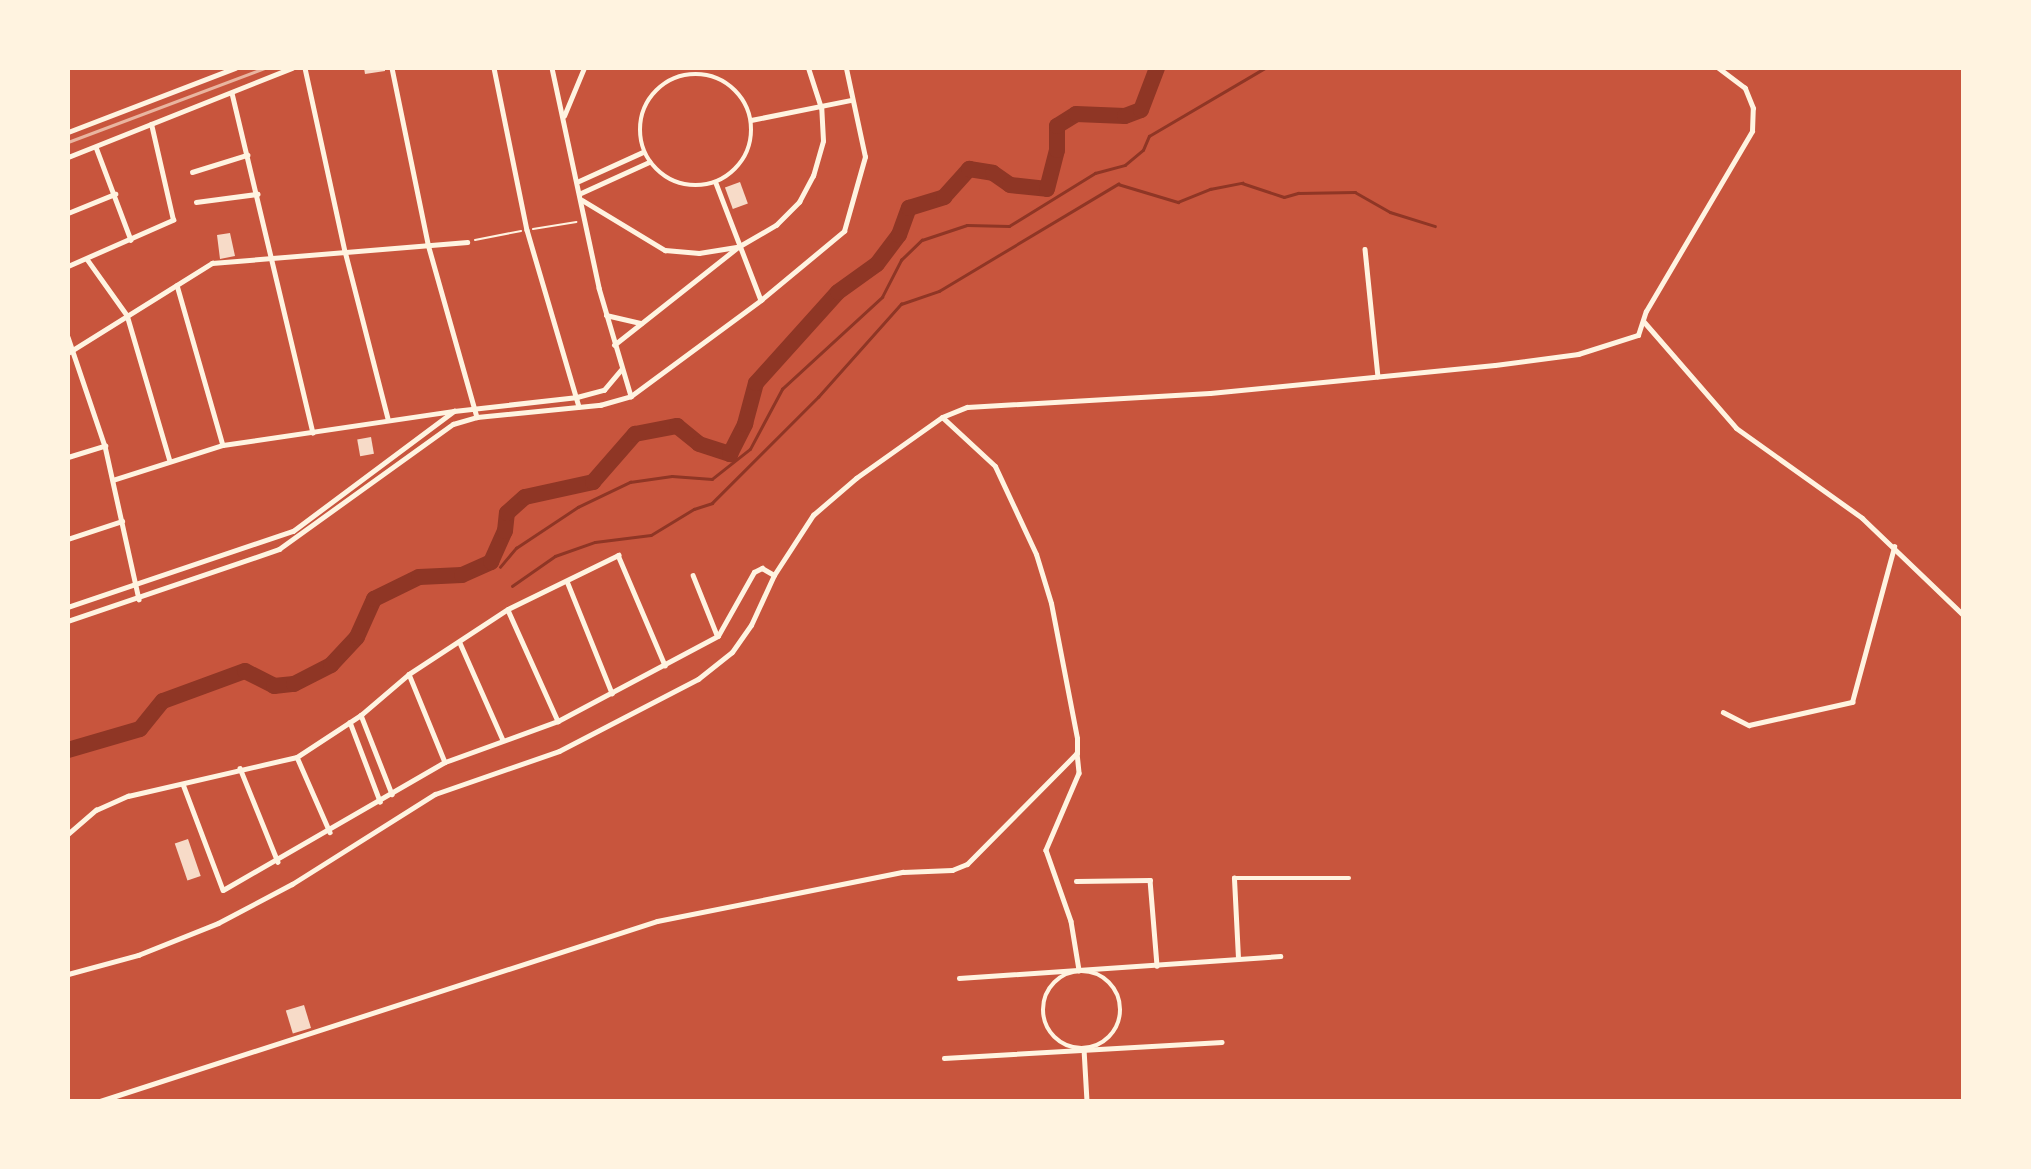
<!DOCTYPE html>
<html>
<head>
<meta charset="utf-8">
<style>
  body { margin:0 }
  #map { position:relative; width:2031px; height:1169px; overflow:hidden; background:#c8553d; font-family:Ubuntu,sans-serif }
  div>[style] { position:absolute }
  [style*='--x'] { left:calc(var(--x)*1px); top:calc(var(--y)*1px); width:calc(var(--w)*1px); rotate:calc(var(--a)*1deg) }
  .stream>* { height:2.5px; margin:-1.25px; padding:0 1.25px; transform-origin:1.25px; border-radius:1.25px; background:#8f3625 }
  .river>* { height:16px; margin:-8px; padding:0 8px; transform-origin:8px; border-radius:8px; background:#8f3625 }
  .building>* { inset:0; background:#f7dbc8; transform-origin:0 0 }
  .path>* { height:2px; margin:-1px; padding:0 1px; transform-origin:1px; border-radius:1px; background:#fff3e0 }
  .minor>* { height:4.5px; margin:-2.25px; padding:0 2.25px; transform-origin:2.25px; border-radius:2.25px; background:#fff3e0 }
  .minor>.ring { margin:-2.25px; padding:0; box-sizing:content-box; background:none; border:4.5px solid #fff3e0; border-radius:50% }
  .tertiary>* { height:5px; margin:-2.5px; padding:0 2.5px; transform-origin:2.5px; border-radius:2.5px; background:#fff3e0 }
  .secondary>* { height:5px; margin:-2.5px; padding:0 2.5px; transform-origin:2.5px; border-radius:2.5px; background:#fff3e0 }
  .rail>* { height:2.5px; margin:-1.25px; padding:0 1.25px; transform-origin:1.25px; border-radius:1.25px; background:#e9b49f }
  span { translate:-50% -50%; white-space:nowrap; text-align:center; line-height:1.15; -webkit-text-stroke:5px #fff3e0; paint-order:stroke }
  .frame { position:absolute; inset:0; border:70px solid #fff3e0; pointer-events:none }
</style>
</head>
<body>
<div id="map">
  <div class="stream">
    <div style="--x:500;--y:567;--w:25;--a:-50"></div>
    <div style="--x:516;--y:548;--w:74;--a:-33.5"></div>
    <div style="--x:578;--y:507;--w:58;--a:-25.7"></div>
    <div style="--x:630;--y:482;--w:42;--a:-8.1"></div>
    <div style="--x:672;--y:476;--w:40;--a:4.3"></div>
    <div style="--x:712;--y:479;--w:48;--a:-38.3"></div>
    <div style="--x:750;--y:449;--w:68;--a:-61.9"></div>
    <div style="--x:782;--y:389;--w:136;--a:-42.6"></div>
    <div style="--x:882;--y:297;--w:42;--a:-62.8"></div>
    <div style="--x:901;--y:260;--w:29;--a:-44"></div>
    <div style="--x:922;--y:240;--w:47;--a:-18.4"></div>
    <div style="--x:967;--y:225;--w:42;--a:1.4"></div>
    <div style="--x:1009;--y:226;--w:101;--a:-31.6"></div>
    <div style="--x:1095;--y:173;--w:31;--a:-15"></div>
    <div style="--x:1125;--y:165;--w:23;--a:-40"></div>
    <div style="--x:1143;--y:150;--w:15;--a:-67"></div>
    <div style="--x:1149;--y:136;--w:134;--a:-30.4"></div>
    <div style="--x:512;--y:586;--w:52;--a:-34.9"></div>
    <div style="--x:555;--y:556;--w:42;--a:-19.3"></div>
    <div style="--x:595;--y:542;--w:56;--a:-7.1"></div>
    <div style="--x:651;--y:535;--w:50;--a:-31.2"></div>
    <div style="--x:694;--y:509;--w:19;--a:-18"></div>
    <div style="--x:712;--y:503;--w:150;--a:-45"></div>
    <div style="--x:818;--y:397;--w:125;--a:-48.3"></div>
    <div style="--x:901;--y:304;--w:40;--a:-18.9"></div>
    <div style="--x:939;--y:291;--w:209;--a:-30.9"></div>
    <div style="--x:1118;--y:184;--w:63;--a:16.7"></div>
    <div style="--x:1178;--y:202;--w:35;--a:-22"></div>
    <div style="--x:1210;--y:189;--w:33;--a:-11"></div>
    <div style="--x:1242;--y:183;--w:44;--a:18.4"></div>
    <div style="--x:1284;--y:197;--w:15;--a:-16"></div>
    <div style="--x:1298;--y:193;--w:57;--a:-1"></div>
    <div style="--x:1355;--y:192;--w:40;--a:29.7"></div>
    <div style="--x:1390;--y:212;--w:47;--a:17.3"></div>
  </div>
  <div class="river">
    <div style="--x:68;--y:750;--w:75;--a:-16.3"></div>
    <div style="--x:140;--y:729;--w:36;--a:-51"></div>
    <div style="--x:163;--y:701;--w:87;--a:-20.1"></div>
    <div style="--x:245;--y:671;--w:33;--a:27"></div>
    <div style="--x:274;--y:686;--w:20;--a:-6"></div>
    <div style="--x:294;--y:684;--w:42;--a:-27.2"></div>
    <div style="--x:331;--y:665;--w:38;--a:-47"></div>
    <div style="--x:357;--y:637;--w:42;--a:-65.9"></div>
    <div style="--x:374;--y:599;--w:50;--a:-26.1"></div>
    <div style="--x:419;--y:577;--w:43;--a:-2.7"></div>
    <div style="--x:462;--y:575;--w:32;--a:-24"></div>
    <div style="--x:491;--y:562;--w:34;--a:-66"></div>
    <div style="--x:505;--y:531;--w:18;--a:-84"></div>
    <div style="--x:507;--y:513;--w:24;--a:-42"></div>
    <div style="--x:525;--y:497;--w:70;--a:-12.4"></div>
    <div style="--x:593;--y:482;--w:64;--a:-48.8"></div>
    <div style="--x:635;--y:434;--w:43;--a:-10.8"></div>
    <div style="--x:677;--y:426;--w:28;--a:39"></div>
    <div style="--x:699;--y:444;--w:33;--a:18"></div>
    <div style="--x:730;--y:454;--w:34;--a:-63"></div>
    <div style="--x:745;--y:424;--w:42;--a:-75"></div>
    <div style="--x:756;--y:383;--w:122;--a:-48"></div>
    <div style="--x:838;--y:292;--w:48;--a:-35.7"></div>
    <div style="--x:877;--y:264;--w:36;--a:-53"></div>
    <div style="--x:899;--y:235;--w:29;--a:-70"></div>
    <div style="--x:909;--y:208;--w:37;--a:-17"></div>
    <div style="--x:944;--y:197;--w:38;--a:-48"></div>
    <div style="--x:969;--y:169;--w:24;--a:9"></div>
    <div style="--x:993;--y:173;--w:21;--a:35"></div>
    <div style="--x:1010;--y:185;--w:37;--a:6"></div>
    <div style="--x:1047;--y:189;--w:40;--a:-75.6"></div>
    <div style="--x:1057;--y:150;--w:24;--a:-90"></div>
    <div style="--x:1057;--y:126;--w:22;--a:-32"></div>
    <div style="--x:1076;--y:114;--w:49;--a:2.3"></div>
    <div style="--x:1125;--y:116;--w:17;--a:-21"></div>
    <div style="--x:1141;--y:110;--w:45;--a:-69.1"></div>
  </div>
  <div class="building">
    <div style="clip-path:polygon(364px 68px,385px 68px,385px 71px,365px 74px)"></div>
    <div style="left:740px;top:182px;width:23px;height:16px;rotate:70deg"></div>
    <div style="clip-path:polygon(230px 233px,235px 256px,220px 259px,217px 235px)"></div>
    <div style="left:371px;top:437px;width:17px;height:14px;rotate:80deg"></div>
    <div style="left:188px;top:839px;width:39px;height:14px;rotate:71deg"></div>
    <div style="left:304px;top:1005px;width:24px;height:19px;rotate:73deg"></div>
  </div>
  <div class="path">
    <div style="--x:533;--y:229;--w:44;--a:-9.2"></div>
    <div style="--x:475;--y:240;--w:47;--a:-11.1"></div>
  </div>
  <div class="minor">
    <div style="--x:305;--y:68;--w:187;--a:77.7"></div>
    <div style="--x:345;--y:251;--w:172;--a:75.6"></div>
    <div style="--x:392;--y:68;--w:180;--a:78.4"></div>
    <div style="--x:428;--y:244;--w:180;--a:74.2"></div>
    <div style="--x:494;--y:68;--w:165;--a:78.5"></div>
    <div style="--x:527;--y:230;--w:184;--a:73.6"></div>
    <div style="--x:552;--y:68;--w:225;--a:77.9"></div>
    <div style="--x:599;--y:288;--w:113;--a:73.5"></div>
    <div class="ring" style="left:640px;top:74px;width:107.5px;height:107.5px"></div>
    <div style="--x:232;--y:93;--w:349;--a:76.6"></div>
    <div style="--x:564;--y:116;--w:52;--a:-67.4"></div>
    <div style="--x:751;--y:120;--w:102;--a:-11.3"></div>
    <div style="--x:96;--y:147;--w:99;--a:69.4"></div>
    <div style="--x:192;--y:172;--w:58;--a:-17.2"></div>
    <div style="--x:579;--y:181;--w:70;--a:-24.4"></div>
    <div style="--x:716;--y:183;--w:125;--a:69"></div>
    <div style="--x:581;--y:193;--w:75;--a:-24.5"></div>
    <div style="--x:582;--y:200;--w:97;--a:31.1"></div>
    <div style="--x:665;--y:250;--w:34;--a:5"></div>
    <div style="--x:699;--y:253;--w:39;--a:-9"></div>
    <div style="--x:738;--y:247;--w:44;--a:-30.1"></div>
    <div style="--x:776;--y:225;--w:33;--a:-45"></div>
    <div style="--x:799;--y:202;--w:30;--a:-62"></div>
    <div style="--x:813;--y:176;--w:36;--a:-74"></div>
    <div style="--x:823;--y:141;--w:33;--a:-93"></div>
    <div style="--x:821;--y:108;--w:42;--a:-108"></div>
    <div style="--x:196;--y:202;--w:62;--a:-7.5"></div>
    <div style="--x:68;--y:213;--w:51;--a:-22"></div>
    <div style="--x:1365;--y:249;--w:128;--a:84.2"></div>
    <div style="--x:87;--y:259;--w:69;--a:54.5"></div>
    <div style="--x:127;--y:315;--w:152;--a:73.6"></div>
    <div style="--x:68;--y:266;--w:115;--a:-23.7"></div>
    <div style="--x:173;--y:220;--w:98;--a:-102.9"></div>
    <div style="--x:177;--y:285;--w:166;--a:74"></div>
    <div style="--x:606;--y:315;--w:36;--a:13"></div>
    <div style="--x:68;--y:337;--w:115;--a:71.3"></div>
    <div style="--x:105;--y:446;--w:157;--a:77.5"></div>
    <div style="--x:614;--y:345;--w:157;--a:-38.3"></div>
    <div style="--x:68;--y:353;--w:170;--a:-32"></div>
    <div style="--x:212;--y:263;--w:256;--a:-4.7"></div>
    <div style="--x:68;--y:457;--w:39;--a:-17"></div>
    <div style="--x:113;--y:480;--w:115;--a:-17.7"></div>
    <div style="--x:223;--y:445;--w:233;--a:-8.4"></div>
    <div style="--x:68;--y:539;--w:57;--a:-18.4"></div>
    <div style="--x:693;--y:575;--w:65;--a:68.2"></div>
    <div style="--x:567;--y:581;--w:121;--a:68.1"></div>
    <div style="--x:68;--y:607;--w:237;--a:-18.7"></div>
    <div style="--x:293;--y:531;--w:201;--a:-36.7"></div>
    <div style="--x:454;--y:411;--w:124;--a:-6.5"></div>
    <div style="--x:577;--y:397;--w:28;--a:-15"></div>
    <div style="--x:604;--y:390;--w:26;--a:-50"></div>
    <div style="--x:508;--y:610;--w:122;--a:65.8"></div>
    <div style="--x:68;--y:621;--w:223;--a:-18.8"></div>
    <div style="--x:279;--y:549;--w:214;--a:-35.7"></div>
    <div style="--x:453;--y:424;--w:25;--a:-16"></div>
    <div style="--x:477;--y:417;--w:124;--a:-5.6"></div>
    <div style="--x:600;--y:405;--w:32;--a:-16"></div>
    <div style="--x:631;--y:396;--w:162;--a:-36.4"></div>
    <div style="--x:761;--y:300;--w:108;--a:-39.7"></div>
    <div style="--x:844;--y:231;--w:77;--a:-74.2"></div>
    <div style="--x:865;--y:157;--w:91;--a:-102.1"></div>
    <div style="--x:460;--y:643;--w:106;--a:66.1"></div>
    <div style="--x:409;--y:674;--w:95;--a:67.8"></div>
    <div style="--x:1723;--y:712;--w:29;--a:27"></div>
    <div style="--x:1749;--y:725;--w:106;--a:-12.6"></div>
    <div style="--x:1852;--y:702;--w:161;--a:-74.8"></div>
    <div style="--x:361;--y:715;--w:85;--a:68.6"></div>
    <div style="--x:350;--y:722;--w:85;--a:69.2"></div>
    <div style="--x:1077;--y:753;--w:20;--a:84"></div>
    <div style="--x:1079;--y:773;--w:84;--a:113.2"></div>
    <div style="--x:1046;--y:850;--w:75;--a:70.6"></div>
    <div style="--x:1071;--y:921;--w:50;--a:80.7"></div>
    <div style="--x:297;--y:757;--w:82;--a:66.3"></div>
    <div style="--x:240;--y:768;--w:101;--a:68"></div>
    <div style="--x:183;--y:784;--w:113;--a:69.3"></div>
    <div style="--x:223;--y:890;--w:256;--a:-30"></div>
    <div style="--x:445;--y:762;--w:120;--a:-19.9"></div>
    <div style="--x:558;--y:721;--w:181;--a:-28"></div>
    <div style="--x:718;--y:636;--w:73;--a:-60.6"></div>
    <div style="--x:754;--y:572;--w:9;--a:-27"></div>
    <div style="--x:762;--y:568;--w:14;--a:30"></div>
    <div style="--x:68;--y:834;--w:37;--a:-41"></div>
    <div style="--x:96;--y:810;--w:35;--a:-24"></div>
    <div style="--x:128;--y:796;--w:173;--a:-13"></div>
    <div style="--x:297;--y:757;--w:77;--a:-33.3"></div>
    <div style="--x:361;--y:715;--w:63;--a:-40.5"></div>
    <div style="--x:409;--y:674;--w:118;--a:-33.3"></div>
    <div style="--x:508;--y:609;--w:123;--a:-26.1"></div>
    <div style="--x:618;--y:555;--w:120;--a:66.9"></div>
    <div style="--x:1076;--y:881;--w:74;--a:-0.8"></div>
    <div style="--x:1150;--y:880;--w:86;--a:85.3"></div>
    <div style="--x:1238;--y:958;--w:80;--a:-92.9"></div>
    <div style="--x:1234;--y:878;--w:115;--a:0"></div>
    <div class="ring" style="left:1043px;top:971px;width:73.5px;height:73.5px"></div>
    <div style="--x:959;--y:978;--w:322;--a:-3.9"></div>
    <div style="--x:1084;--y:1049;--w:52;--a:86.7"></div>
    <div style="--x:944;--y:1058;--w:278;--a:-3.3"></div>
  </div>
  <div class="tertiary">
    <div style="--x:1644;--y:322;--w:140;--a:49"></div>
    <div style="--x:1736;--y:428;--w:155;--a:35.5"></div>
    <div style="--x:1862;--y:518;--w:140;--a:43.8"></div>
    <div style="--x:68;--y:974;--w:73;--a:-15.2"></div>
    <div style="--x:138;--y:955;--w:86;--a:-21.8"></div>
    <div style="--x:218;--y:923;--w:84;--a:-27.8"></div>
    <div style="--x:292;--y:884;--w:169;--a:-32.2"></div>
    <div style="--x:435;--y:794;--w:131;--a:-19.1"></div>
    <div style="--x:559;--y:751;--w:157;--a:-27.4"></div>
    <div style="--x:698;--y:679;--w:43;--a:-38.5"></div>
    <div style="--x:732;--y:652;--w:33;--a:-55"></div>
    <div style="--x:751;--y:625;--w:55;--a:-65.3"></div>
    <div style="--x:774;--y:575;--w:72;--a:-57"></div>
    <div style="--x:813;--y:515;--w:57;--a:-40.7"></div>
    <div style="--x:856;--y:478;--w:105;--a:-35.3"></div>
    <div style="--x:942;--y:417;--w:27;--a:-22"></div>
    <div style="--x:967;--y:407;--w:243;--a:-3.3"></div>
    <div style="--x:1210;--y:393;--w:286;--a:-5.6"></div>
    <div style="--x:1495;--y:365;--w:84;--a:-7.5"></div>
    <div style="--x:1578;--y:354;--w:63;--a:-17.6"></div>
    <div style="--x:1638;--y:335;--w:25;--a:-72"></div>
    <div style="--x:1646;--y:311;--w:209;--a:-59.5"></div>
    <div style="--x:1752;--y:131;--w:23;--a:-88"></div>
    <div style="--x:1753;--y:108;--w:22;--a:-112"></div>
    <div style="--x:1745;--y:88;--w:34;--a:-143"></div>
    <div style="--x:100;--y:1101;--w:585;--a:-17.91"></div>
    <div style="--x:657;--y:921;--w:251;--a:-11.3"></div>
    <div style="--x:903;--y:872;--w:49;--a:-2.3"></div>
    <div style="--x:952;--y:870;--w:16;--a:-22"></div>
    <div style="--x:967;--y:864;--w:156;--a:-45.3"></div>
    <div style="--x:1077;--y:753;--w:15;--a:-90"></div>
    <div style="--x:1077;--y:738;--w:137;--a:-100.9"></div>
    <div style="--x:1051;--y:603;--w:51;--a:-107"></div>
    <div style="--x:1036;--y:554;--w:97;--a:-115"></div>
    <div style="--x:995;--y:466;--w:72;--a:-137.2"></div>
  </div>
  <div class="secondary">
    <div style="--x:68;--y:132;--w:179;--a:-21"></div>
    <div style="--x:68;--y:157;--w:241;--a:-21.7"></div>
  </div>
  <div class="rail">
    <div style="--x:68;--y:142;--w:210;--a:-20.6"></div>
  </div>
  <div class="frame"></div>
</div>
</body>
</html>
